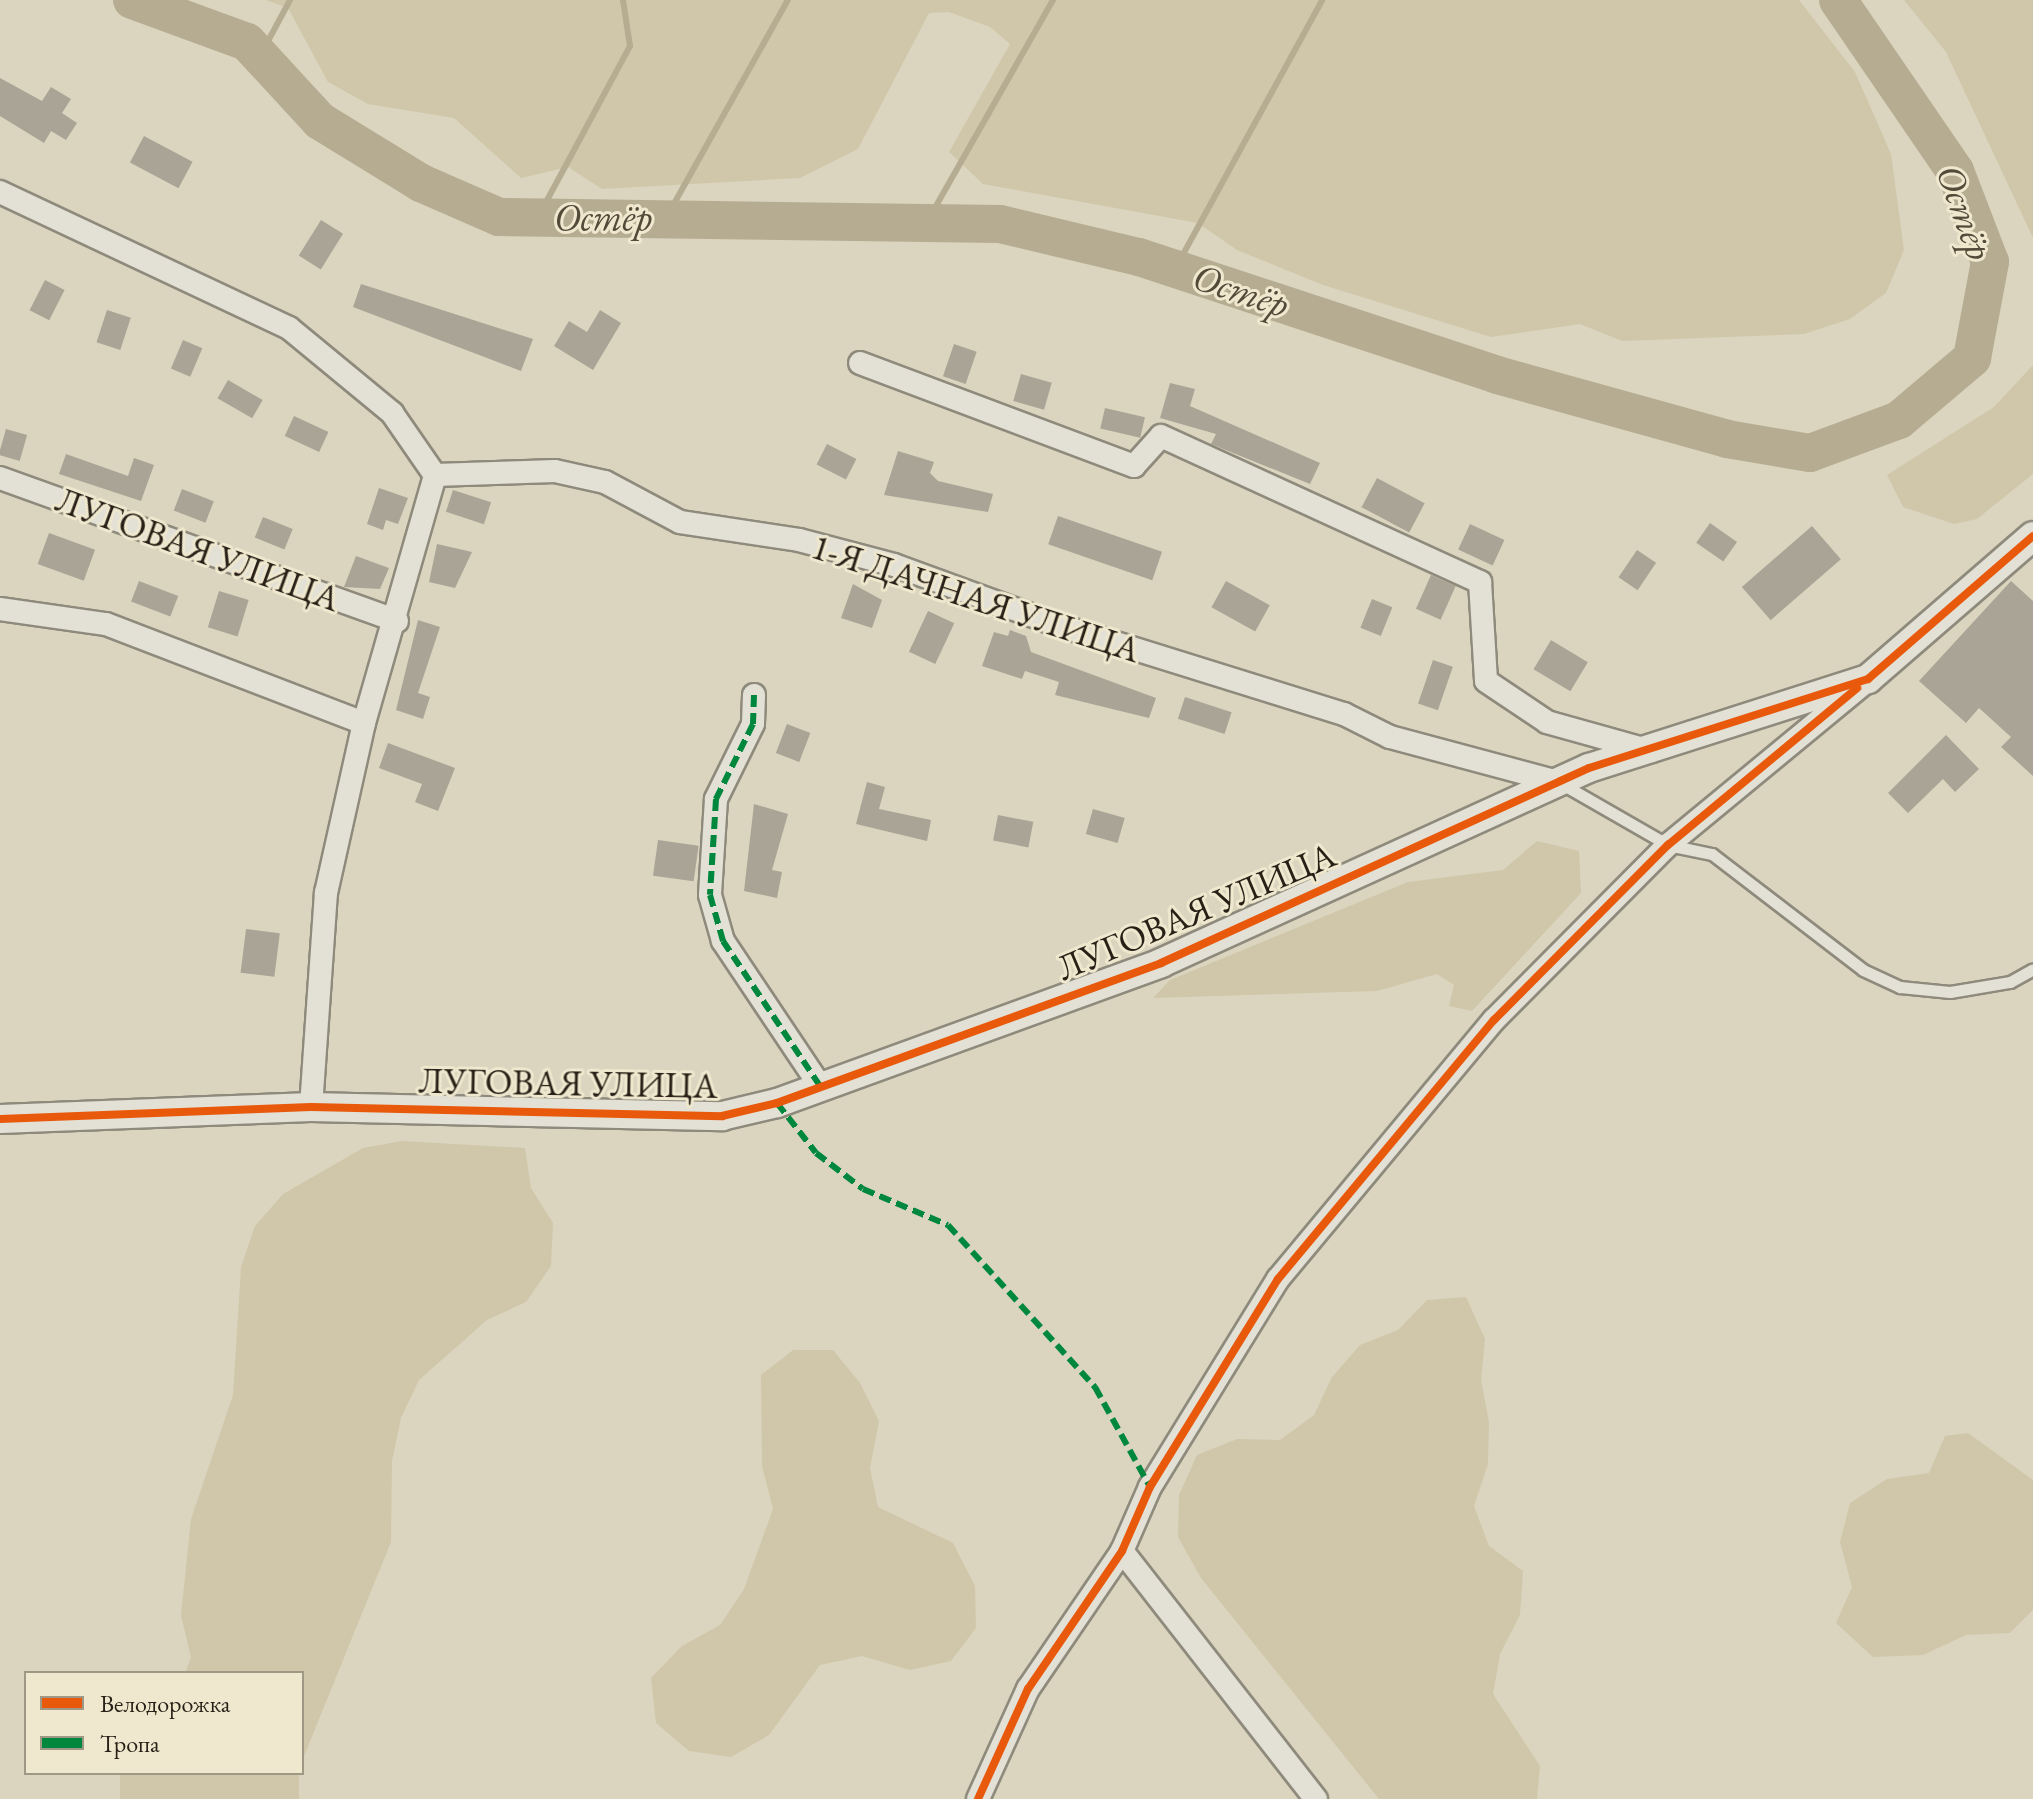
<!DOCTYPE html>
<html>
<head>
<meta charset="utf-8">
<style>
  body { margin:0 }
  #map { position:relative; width:2033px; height:1799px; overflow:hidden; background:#dbd5bf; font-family:"EB Garamond",serif }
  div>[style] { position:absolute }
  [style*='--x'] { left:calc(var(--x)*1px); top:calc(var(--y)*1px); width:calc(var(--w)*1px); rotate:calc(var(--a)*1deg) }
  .green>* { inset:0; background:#d0c7aa; transform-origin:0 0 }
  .stream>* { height:6px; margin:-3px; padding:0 3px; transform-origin:3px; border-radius:3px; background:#b6ac92 }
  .river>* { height:38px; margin:-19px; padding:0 19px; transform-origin:19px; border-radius:19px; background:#b6ac92 }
  .building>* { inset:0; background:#a9a495; transform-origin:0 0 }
  .roads { filter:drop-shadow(2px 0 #8e8a7c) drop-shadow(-2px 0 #8e8a7c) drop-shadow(0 2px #8e8a7c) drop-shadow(0 -2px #8e8a7c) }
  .service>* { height:11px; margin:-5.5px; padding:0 5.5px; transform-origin:5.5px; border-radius:5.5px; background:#e3e0d5 }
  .minor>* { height:22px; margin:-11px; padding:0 11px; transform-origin:11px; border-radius:11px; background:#e3e0d5 }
  .tertiary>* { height:28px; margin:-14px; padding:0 14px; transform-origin:14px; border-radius:14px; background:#e3e0d5 }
  .quiet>* { height:6px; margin-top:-3px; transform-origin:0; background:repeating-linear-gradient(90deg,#00873e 0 12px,transparent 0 18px) }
  .cycleway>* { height:8px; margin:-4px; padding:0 4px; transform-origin:4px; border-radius:4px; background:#e8590c }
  span { translate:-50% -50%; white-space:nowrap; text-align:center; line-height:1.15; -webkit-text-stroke:6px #efe8ce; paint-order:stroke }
  .street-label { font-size:36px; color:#281f16 }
  .water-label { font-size:38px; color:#544a3a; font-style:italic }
  .legend { position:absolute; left:24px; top:1671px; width:280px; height:104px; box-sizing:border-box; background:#efe8ce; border:2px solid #9f9884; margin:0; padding:10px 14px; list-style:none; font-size:24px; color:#281f16 }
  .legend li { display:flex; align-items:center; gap:16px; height:40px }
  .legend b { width:40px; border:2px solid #9f9884 }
</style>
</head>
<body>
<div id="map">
  <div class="green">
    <div style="clip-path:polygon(266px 0,1799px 0,1855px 72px,1891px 154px,1904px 250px,1886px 293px,1850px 319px,1804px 334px,1622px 341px,1580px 324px,1491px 337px,1323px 285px,1237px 250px,1198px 223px,983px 184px,949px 152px,1010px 44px,990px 27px,949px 12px,929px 13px,858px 149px,800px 178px,602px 189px,568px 167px,521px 178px,454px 118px,368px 104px,328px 82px,288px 8px)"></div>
    <div style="clip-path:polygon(1904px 0,2033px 0,2033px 238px,1946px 52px)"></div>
    <div style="clip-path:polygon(2033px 365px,2033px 474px,1977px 519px,1954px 524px,1903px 507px,1887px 475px,1994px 407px)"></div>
    <div style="clip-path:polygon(1537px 841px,1579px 851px,1581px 893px,1472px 1011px,1449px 1006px,1454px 985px,1437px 974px,1377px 991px,1153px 998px,1170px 980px,1408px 882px,1503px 870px)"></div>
    <div style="clip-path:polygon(402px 1141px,525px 1148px,531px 1188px,553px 1223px,551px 1266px,526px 1302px,487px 1320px,419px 1380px,401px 1418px,392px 1461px,391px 1542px,302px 1761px,302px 1673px,185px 1673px,191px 1658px,181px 1615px,191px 1519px,233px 1395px,241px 1267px,255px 1226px,283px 1194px,363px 1148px)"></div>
    <div style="clip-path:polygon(1466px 1297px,1485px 1339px,1481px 1380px,1489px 1422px,1488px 1464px,1474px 1506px,1489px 1546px,1523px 1571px,1520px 1615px,1500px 1654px,1493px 1694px,1540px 1766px,1537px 1799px,1379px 1799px,1201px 1578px,1178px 1537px,1179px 1495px,1197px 1455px,1237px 1439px,1280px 1440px,1314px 1415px,1332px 1377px,1360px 1345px,1398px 1330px,1427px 1300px)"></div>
    <div style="clip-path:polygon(793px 1350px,833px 1350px,860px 1383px,879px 1421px,870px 1468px,878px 1507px,953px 1543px,975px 1586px,976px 1628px,951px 1661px,910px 1670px,862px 1656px,820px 1665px,769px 1735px,731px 1757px,689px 1751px,656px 1723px,651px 1678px,682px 1646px,720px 1625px,744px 1589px,773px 1509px,762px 1466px,761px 1375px)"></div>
    <div style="clip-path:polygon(1968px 1433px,2033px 1480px,2033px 1610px,2010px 1633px,1966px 1635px,1923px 1655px,1873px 1657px,1836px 1623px,1852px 1587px,1840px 1542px,1850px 1503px,1887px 1479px,1929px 1473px,1945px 1436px)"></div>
    <div style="left:120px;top:1773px;width:179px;height:30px"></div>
  </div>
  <div class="stream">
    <div style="--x:260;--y:56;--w:64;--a:-61.8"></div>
    <div style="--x:538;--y:217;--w:194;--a:-61.7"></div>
    <div style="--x:630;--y:46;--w:47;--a:-98.7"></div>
    <div style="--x:666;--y:218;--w:250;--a:-60.8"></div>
    <div style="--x:928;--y:220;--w:253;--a:-60.4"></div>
    <div style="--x:1175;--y:269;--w:307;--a:-61.3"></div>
  </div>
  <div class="river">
    <div style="--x:132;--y:0;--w:122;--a:20.1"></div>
    <div style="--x:247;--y:42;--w:108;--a:47.3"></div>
    <div style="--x:320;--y:121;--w:119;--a:31.5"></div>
    <div style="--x:421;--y:183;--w:85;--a:23.6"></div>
    <div style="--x:499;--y:217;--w:501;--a:0.8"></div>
    <div style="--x:1000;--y:224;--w:143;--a:13.4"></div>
    <div style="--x:1139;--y:257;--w:377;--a:18.2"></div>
    <div style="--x:1497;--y:375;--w:239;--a:15.5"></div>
    <div style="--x:1727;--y:439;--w:84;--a:9.6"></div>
    <div style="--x:1810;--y:453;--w:95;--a:-20.3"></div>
    <div style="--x:1899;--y:420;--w:96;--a:-40.3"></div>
    <div style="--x:1972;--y:358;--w:98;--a:-79.4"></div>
    <div style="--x:1990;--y:262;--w:97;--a:-111"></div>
    <div style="--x:1955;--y:171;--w:207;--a:-124.4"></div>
  </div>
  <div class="building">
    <div style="clip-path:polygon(0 78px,42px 101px,51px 87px,71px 99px,62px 113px,77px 123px,66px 140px,51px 131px,44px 143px,0 116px)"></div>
    <div style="left:144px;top:136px;width:55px;height:30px;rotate:28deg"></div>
    <div style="left:321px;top:220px;width:26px;height:42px;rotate:32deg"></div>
    <div style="left:45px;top:280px;width:22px;height:34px;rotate:27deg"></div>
    <div style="clip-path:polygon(361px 284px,533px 339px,521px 371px,353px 307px)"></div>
    <div style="left:107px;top:310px;width:25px;height:34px;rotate:18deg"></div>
    <div style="clip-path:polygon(600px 310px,621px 323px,593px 370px,554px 346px,569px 321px,587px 332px)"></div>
    <div style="left:183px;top:340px;width:21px;height:31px;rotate:23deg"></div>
    <div style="left:954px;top:344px;width:24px;height:34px;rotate:19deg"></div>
    <div style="left:1021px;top:374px;width:32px;height:28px;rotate:16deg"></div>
    <div style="left:228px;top:380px;width:40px;height:21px;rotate:30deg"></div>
    <div style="clip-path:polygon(1170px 383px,1195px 389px,1190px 406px,1320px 463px,1310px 484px,1211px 444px,1216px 434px,1160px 418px)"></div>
    <div style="left:1105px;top:408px;width:41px;height:21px;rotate:13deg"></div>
    <div style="left:294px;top:416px;width:38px;height:22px;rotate:25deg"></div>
    <div style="left:6px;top:429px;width:22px;height:27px;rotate:16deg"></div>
    <div style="left:827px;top:444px;width:33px;height:23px;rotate:27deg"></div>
    <div style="clip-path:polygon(898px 451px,934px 462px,930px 473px,938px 481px,993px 494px,988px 512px,884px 495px)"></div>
    <div style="clip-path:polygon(66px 454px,128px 476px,134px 458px,154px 465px,141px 501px,59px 474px)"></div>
    <div style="left:1377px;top:478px;width:54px;height:33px;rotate:28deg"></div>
    <div style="clip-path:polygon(379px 488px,408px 498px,398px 524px,386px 520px,383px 530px,367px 524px)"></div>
    <div style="left:182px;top:489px;width:34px;height:23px;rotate:21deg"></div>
    <div style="left:453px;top:490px;width:40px;height:23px;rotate:18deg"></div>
    <div style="left:1058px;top:516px;width:110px;height:30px;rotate:19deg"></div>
    <div style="left:263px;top:517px;width:32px;height:22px;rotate:22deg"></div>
    <div style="left:1710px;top:523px;width:33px;height:24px;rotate:35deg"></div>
    <div style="left:1470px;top:524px;width:38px;height:28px;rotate:25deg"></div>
    <div style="left:1812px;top:526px;width:44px;height:93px;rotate:49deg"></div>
    <div style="left:49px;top:533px;width:49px;height:33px;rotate:20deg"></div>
    <div style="clip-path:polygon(437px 544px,472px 552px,455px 588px,429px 582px)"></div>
    <div style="left:1637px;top:550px;width:23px;height:33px;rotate:34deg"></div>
    <div style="clip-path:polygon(356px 556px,389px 568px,380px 589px,344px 587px)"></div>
    <div style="left:1431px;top:575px;width:27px;height:37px;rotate:24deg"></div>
    <div style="left:139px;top:581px;width:42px;height:22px;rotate:21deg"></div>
    <div style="left:1226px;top:581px;width:50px;height:30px;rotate:29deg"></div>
    <div style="clip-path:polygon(2011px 581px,2033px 601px,2033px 776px,2001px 747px,2011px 737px,1979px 708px,1966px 723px,1919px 681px)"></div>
    <div style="clip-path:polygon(853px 584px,882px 600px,872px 628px,841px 618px)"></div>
    <div style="left:219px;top:591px;width:31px;height:38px;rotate:17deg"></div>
    <div style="left:1372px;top:599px;width:22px;height:31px;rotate:22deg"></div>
    <div style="left:928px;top:611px;width:29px;height:45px;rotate:25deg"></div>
    <div style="clip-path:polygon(418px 620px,440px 627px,418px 693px,430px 697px,423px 719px,396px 710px)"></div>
    <div style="clip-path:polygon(1010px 630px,1026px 636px,1031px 652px,1156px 698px,1149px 718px,1055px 695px,1059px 682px,1025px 671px,1022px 679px,982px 666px,994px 632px,1008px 636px)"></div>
    <div style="left:1551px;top:640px;width:43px;height:34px;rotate:31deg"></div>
    <div style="left:1433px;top:660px;width:21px;height:46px;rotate:19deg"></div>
    <div style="left:1185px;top:697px;width:49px;height:23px;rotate:18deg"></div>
    <div style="left:787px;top:724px;width:25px;height:31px;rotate:21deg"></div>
    <div style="clip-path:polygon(1946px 735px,1979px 769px,1955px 792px,1943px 779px,1908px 813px,1888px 793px)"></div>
    <div style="clip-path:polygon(388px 743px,455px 768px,438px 811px,415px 802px,422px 784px,379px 768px)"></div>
    <div style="clip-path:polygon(867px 782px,885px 787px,879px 809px,931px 820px,927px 841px,856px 824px)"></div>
    <div style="clip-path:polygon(754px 804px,788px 814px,772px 870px,782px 872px,777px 898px,744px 891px)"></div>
    <div style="left:1093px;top:809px;width:33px;height:26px;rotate:16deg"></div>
    <div style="left:998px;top:815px;width:36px;height:26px;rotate:11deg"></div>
    <div style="left:658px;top:840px;width:41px;height:36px;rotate:8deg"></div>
    <div style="left:246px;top:929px;width:34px;height:44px;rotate:7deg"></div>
  </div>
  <div class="roads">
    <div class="service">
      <div style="--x:1562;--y:784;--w:122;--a:29.9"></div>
      <div style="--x:1668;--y:845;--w:45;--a:11.6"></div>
      <div style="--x:1712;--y:854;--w:190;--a:37.5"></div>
      <div style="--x:1863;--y:970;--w:41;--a:24.7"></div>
      <div style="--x:1900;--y:987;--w:50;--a:5.7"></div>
      <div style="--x:1950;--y:992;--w:61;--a:-9.5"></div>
      <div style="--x:2010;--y:982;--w:26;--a:-29"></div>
    </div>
    <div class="minor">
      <div style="--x:0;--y:192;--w:319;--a:25.2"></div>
      <div style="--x:289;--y:328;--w:134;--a:39.5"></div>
      <div style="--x:392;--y:413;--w:75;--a:55.3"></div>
      <div style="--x:860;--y:363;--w:293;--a:20.6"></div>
      <div style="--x:1134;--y:466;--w:40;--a:-48"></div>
      <div style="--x:1161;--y:436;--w:351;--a:24.6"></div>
      <div style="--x:1480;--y:582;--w:99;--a:86.5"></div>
      <div style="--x:1486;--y:681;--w:73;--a:33.9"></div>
      <div style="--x:1547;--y:722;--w:108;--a:15.6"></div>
      <div style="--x:435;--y:475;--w:120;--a:-1.9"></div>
      <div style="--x:555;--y:471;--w:51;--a:12.4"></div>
      <div style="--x:605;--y:482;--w:85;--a:28.1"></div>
      <div style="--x:680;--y:522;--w:120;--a:8.6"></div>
      <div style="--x:799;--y:540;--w:98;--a:14.7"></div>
      <div style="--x:894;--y:565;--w:175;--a:20.1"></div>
      <div style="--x:1058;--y:625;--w:300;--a:17.3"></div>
      <div style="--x:1344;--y:714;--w:51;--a:26.6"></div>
      <div style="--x:1390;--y:737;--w:174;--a:15"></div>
      <div style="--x:0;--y:478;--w:422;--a:19.8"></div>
      <div style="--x:0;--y:609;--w:107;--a:8.1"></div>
      <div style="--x:106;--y:624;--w:276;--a:21"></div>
      <div style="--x:754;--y:695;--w:29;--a:92"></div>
      <div style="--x:753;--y:724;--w:84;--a:116.3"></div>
      <div style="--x:716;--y:799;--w:96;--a:93.6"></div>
      <div style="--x:710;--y:895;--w:48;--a:74.2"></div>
      <div style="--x:723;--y:941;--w:174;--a:56.2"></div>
      <div style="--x:311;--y:1107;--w:215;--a:-86"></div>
      <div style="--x:326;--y:893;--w:174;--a:-77.4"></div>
      <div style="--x:364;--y:723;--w:258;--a:-74"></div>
      <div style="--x:1122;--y:1551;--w:315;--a:52"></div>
      <div style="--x:978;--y:1799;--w:121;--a:-65.6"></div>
      <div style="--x:1028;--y:1689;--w:167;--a:-55.7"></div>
      <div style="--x:1122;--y:1551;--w:70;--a:-66.4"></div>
      <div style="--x:1150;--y:1487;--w:244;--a:-58.4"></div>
      <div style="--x:1278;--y:1279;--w:337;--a:-50.2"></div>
      <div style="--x:1494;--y:1020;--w:247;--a:-45.2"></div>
      <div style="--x:1668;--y:845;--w:253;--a:-39.5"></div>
    </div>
    <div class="tertiary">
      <div style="--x:0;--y:1119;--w:311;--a:-2.2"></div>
      <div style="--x:311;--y:1107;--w:411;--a:1.3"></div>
      <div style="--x:722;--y:1116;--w:57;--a:-13.3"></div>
      <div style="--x:777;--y:1103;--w:409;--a:-20"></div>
      <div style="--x:1161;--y:963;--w:470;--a:-24.5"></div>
      <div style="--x:1589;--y:768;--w:293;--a:-17.7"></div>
      <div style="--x:1868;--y:679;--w:218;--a:-40.9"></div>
    </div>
  </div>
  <div class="quiet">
    <div style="--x:754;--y:695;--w:29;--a:92"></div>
    <div style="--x:753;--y:724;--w:84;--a:116.3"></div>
    <div style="--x:716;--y:799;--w:96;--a:93.6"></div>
    <div style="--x:710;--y:895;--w:48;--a:74.2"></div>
    <div style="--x:723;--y:941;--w:174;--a:56.2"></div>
    <div style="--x:777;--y:1103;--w:63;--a:52"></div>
    <div style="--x:816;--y:1153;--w:59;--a:37.5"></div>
    <div style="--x:863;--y:1189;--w:92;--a:23"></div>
    <div style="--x:948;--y:1225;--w:219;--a:47.8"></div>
    <div style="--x:1095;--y:1387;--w:114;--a:61.2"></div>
  </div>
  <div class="cycleway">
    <div style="--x:0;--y:1119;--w:311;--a:-2.2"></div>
    <div style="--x:311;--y:1107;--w:411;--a:1.3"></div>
    <div style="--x:722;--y:1116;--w:57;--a:-13.3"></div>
    <div style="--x:777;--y:1103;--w:409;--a:-20"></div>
    <div style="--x:1161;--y:963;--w:470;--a:-24.5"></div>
    <div style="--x:1589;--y:768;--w:293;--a:-17.7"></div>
    <div style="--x:1868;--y:679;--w:218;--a:-40.9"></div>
    <div style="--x:978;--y:1799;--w:121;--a:-65.6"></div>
    <div style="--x:1028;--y:1689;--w:167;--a:-55.7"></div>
    <div style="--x:1122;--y:1551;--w:70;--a:-66.4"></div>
    <div style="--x:1150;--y:1487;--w:244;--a:-58.4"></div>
    <div style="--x:1278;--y:1279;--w:337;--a:-50.2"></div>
    <div style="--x:1494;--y:1020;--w:247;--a:-45.2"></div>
    <div style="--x:1668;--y:845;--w:246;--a:-39.7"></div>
  </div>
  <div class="street-label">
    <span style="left:198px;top:549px;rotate:20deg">ЛУГОВАЯ УЛИЦА</span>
    <span style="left:976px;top:598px;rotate:18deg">1-Я ДАЧНАЯ УЛИЦА</span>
    <span style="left:1196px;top:911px;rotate:-23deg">ЛУГОВАЯ УЛИЦА</span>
    <span style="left:568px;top:1083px;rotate:1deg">ЛУГОВАЯ УЛИЦА</span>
  </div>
  <div class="water-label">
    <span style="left:1965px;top:212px;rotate:70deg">Остёр</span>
    <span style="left:603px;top:217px">Остёр</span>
    <span style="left:1241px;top:290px;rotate:18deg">Остёр</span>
  </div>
  <ul class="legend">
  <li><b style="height:10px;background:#e8590c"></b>Велодорожка</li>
  <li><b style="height:10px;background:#00873e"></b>Тропа</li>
  </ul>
</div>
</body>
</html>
